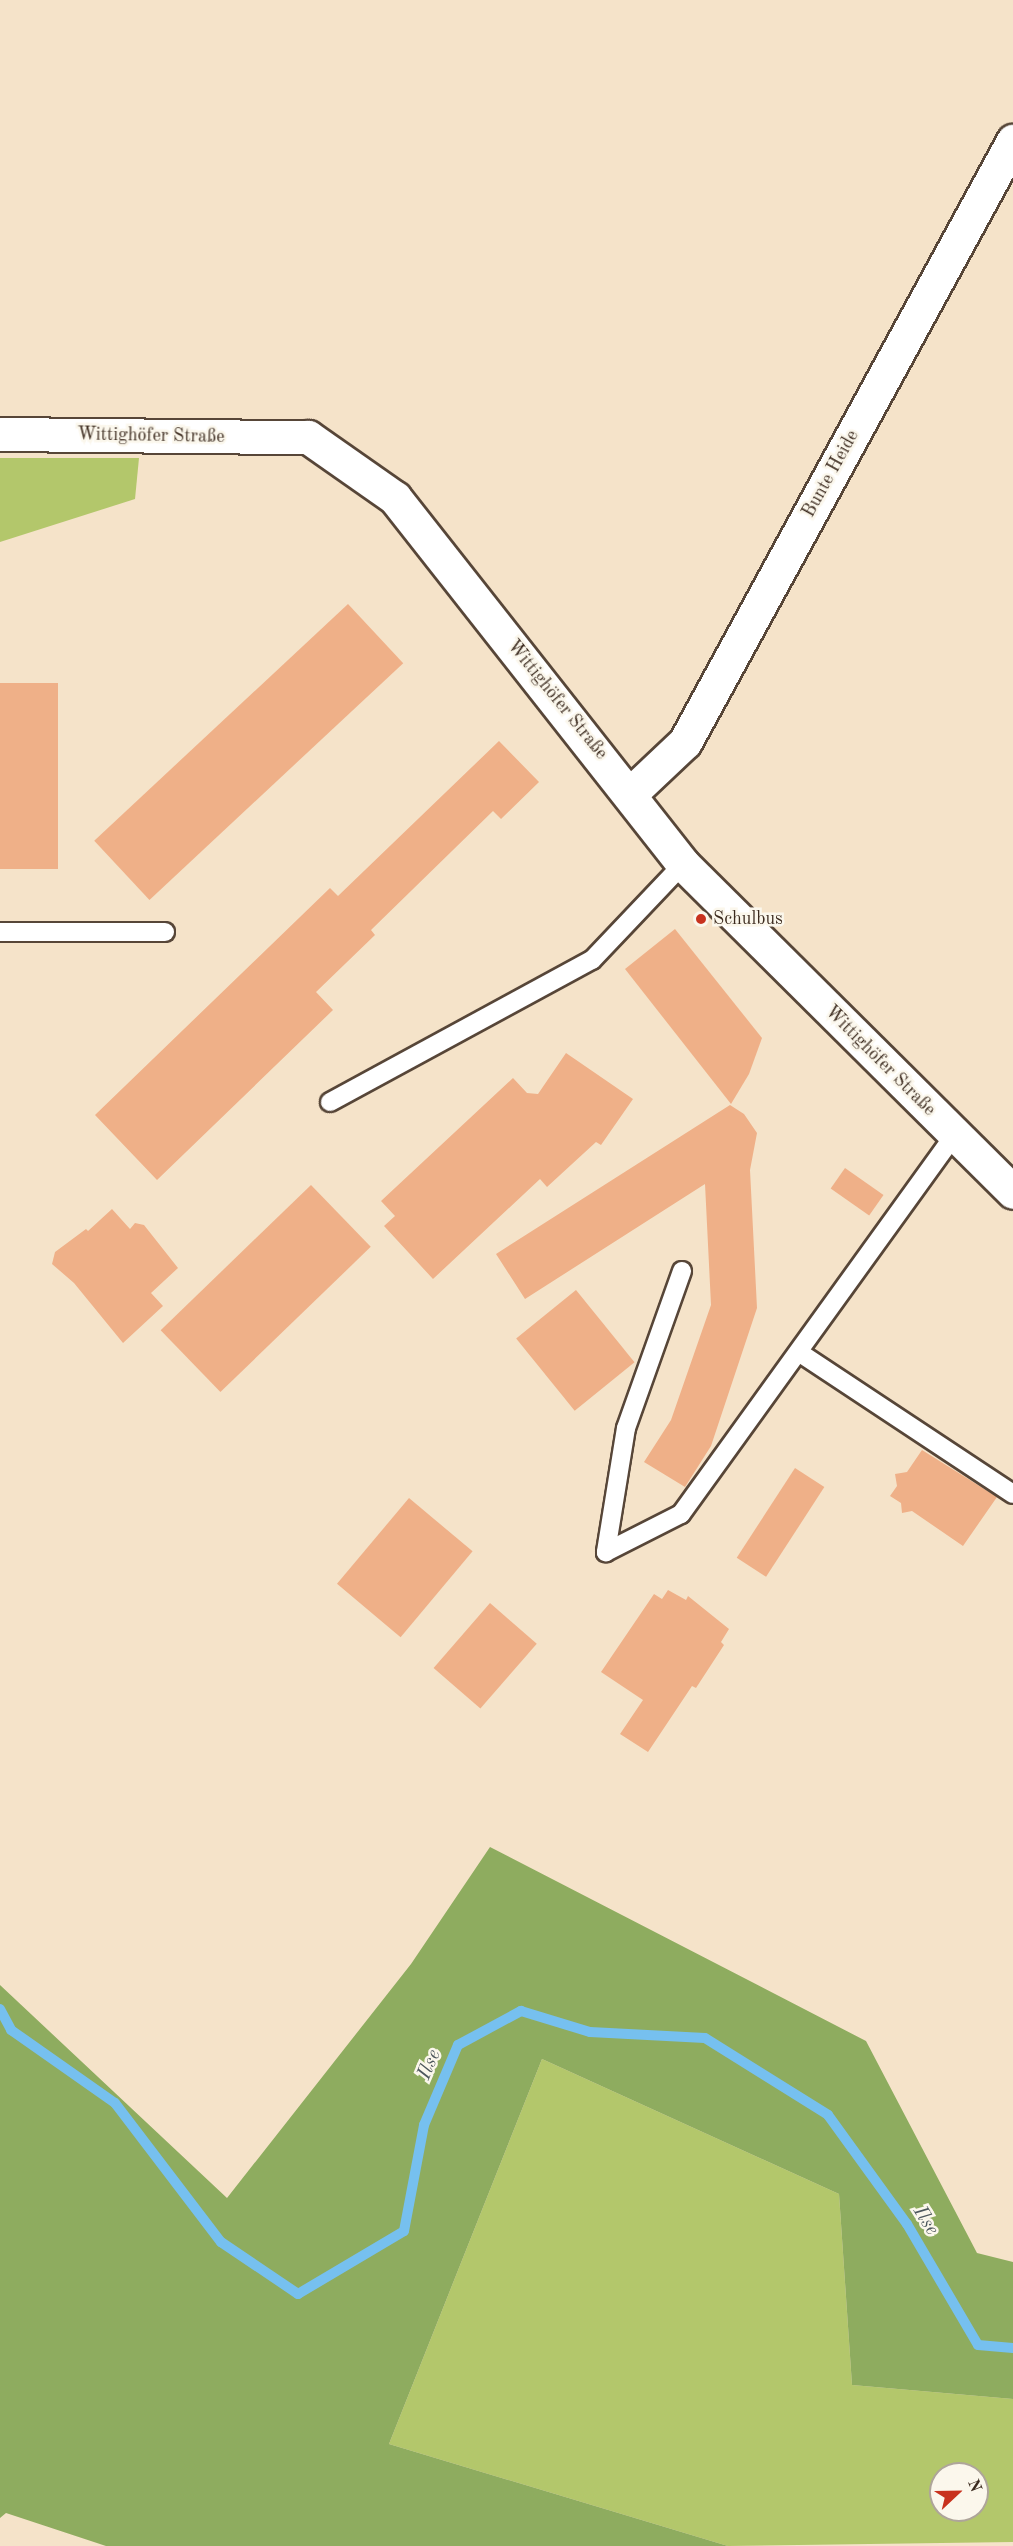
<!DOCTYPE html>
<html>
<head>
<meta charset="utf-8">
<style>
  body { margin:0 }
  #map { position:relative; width:1013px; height:2546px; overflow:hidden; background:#f5e3c9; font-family:"Old Standard TT",serif }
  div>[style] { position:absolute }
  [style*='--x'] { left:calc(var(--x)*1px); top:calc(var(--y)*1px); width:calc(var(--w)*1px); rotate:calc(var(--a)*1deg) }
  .green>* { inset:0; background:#b3c76b }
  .forest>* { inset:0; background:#8eac5f }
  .stream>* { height:10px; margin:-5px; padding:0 5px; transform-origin:5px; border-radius:5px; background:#76c0ef }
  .building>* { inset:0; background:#efb088; transform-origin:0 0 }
  .roads { filter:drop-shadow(2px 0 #574638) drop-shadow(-2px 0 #574638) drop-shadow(0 2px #574638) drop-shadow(0 -2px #574638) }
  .lane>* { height:18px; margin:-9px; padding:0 9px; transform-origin:9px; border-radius:9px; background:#fff }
  .street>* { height:33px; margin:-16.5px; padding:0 16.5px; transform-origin:16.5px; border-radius:16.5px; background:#fff }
  .secondary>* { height:33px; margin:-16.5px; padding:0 16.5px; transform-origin:16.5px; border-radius:16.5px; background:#fff }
  .dots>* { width:16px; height:16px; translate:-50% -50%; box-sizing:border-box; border:3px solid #fbf7ec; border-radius:50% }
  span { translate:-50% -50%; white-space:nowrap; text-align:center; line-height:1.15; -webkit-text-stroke:5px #fbf7ec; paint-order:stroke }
  .street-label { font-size:18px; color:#3b2a1e }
  .poi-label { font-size:18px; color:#3b2a1e }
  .left { translate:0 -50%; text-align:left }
  .water-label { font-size:20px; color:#4d575d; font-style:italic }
  .north { position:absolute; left:929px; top:2462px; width:60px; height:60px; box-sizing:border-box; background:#fbf7ec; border:2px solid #aea59a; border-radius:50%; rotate:68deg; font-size:16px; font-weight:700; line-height:24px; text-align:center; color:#3b2a1e }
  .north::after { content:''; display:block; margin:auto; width:21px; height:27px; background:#c8321e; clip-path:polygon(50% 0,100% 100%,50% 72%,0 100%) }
</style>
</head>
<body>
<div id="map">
  <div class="green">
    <div style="clip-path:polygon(0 458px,139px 458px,135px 499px,0 542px)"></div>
    <div style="clip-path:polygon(evenodd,542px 2059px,839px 2194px,852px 2385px,1013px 2399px,1013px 2542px,728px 2546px,389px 2444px,542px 2059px,941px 2474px,977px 2474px,977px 2510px,941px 2510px,941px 2474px)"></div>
  </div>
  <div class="forest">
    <div style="clip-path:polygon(490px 1847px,866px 2041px,977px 2253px,1013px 2262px,1013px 2399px,852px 2385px,839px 2194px,542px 2059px,389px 2444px,728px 2546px,106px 2546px,6px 2513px,0 2518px,0 1985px,227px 2198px,411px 1964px)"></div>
  </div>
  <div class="stream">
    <div style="--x:0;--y:2009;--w:24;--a:62"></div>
    <div style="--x:11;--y:2030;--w:127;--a:35.1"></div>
    <div style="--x:115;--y:2103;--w:175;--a:52.7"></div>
    <div style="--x:221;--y:2242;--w:93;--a:34"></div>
    <div style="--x:298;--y:2294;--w:123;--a:-30.7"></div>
    <div style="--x:404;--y:2231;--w:108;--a:-79.3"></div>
    <div style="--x:424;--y:2125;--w:87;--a:-67"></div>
    <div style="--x:458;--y:2045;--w:72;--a:-28.4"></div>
    <div style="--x:521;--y:2011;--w:72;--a:16.9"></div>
    <div style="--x:590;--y:2032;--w:115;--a:3"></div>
    <div style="--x:705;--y:2038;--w:145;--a:32"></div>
    <div style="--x:828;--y:2115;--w:135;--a:54.1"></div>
    <div style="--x:907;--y:2224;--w:140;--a:59.6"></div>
    <div style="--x:978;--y:2345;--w:35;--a:5"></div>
  </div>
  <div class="building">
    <div style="left:348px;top:604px;width:81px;height:347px;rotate:47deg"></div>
    <div style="left:0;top:683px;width:58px;height:186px"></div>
    <div style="clip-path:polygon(499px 741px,539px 782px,501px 819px,493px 811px,371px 930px,375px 935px,316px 992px,333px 1010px,157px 1180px,95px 1115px,330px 888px,338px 896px)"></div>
    <div style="clip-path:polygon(675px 929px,762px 1038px,749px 1074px,731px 1104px,625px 969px)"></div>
    <div style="clip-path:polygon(566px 1053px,633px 1099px,601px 1145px,596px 1142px,547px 1187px,540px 1179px,433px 1279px,384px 1226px,395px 1216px,381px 1201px,513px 1078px,527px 1093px,538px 1094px)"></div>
    <div style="clip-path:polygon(730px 1105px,744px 1114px,757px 1133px,750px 1170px,757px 1308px,711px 1446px,685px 1487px,644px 1462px,671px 1420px,711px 1305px,705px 1184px,525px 1299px,496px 1254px)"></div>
    <div style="left:845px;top:1168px;width:47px;height:25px;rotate:35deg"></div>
    <div style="left:311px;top:1185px;width:86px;height:209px;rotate:46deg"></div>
    <div style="clip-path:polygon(112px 1209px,130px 1229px,135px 1223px,144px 1225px,178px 1268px,151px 1293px,163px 1306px,123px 1343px,74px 1283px,52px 1264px,55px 1252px,86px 1229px,88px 1231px)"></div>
    <div style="left:576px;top:1290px;width:93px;height:77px;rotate:51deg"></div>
    <div style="clip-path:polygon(922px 1450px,997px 1497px,963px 1546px,912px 1511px,902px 1513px,901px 1503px,890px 1496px,897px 1486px,895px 1474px,907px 1472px)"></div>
    <div style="left:795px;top:1468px;width:35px;height:107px;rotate:33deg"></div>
    <div style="left:409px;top:1498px;width:83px;height:112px;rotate:40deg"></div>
    <div style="clip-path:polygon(668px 1590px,686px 1600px,688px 1596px,729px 1629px,721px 1642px,724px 1645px,696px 1688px,692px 1686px,648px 1752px,620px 1734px,643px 1700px,601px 1672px,654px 1594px,662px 1599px)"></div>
    <div style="left:490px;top:1603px;width:62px;height:86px;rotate:41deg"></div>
  </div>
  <div class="roads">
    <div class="lane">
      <div style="--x:0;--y:932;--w:165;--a:0"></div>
      <div style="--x:330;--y:1102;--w:298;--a:-28.5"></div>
      <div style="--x:592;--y:960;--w:132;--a:-46.5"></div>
      <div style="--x:682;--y:1271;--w:167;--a:109.6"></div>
      <div style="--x:626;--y:1428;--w:126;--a:99.2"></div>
      <div style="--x:606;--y:1552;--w:84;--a:-26.9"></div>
      <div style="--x:681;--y:1514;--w:467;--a:-54.2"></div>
      <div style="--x:800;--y:1353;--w:255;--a:33.5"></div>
    </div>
    <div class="street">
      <div style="--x:631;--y:793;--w:74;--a:-43.4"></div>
      <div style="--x:685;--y:742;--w:685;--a:-61.38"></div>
    </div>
    <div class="secondary">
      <div style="--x:0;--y:434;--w:308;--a:0.6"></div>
      <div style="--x:308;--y:437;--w:106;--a:35"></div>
      <div style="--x:395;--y:498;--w:466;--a:51.8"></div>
      <div style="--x:683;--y:864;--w:465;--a:44.8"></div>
    </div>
  </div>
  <div class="dots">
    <div style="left:701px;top:919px;background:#c8321e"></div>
  </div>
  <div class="street-label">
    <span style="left:151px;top:436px;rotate:1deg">Wittighöfer Straße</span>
    <span style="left:831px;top:474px;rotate:-61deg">Bunte Heide</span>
    <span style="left:557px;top:700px;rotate:51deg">Wittighöfer Straße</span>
    <span style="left:880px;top:1061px;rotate:45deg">Wittighöfer Straße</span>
  </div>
  <div class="poi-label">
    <span class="left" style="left:713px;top:919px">Schulbus</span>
  </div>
  <div class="water-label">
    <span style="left:430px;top:2065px;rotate:-67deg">Ilse</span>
    <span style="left:925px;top:2221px;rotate:58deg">Ilse</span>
  </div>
  <div class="north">N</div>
</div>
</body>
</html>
